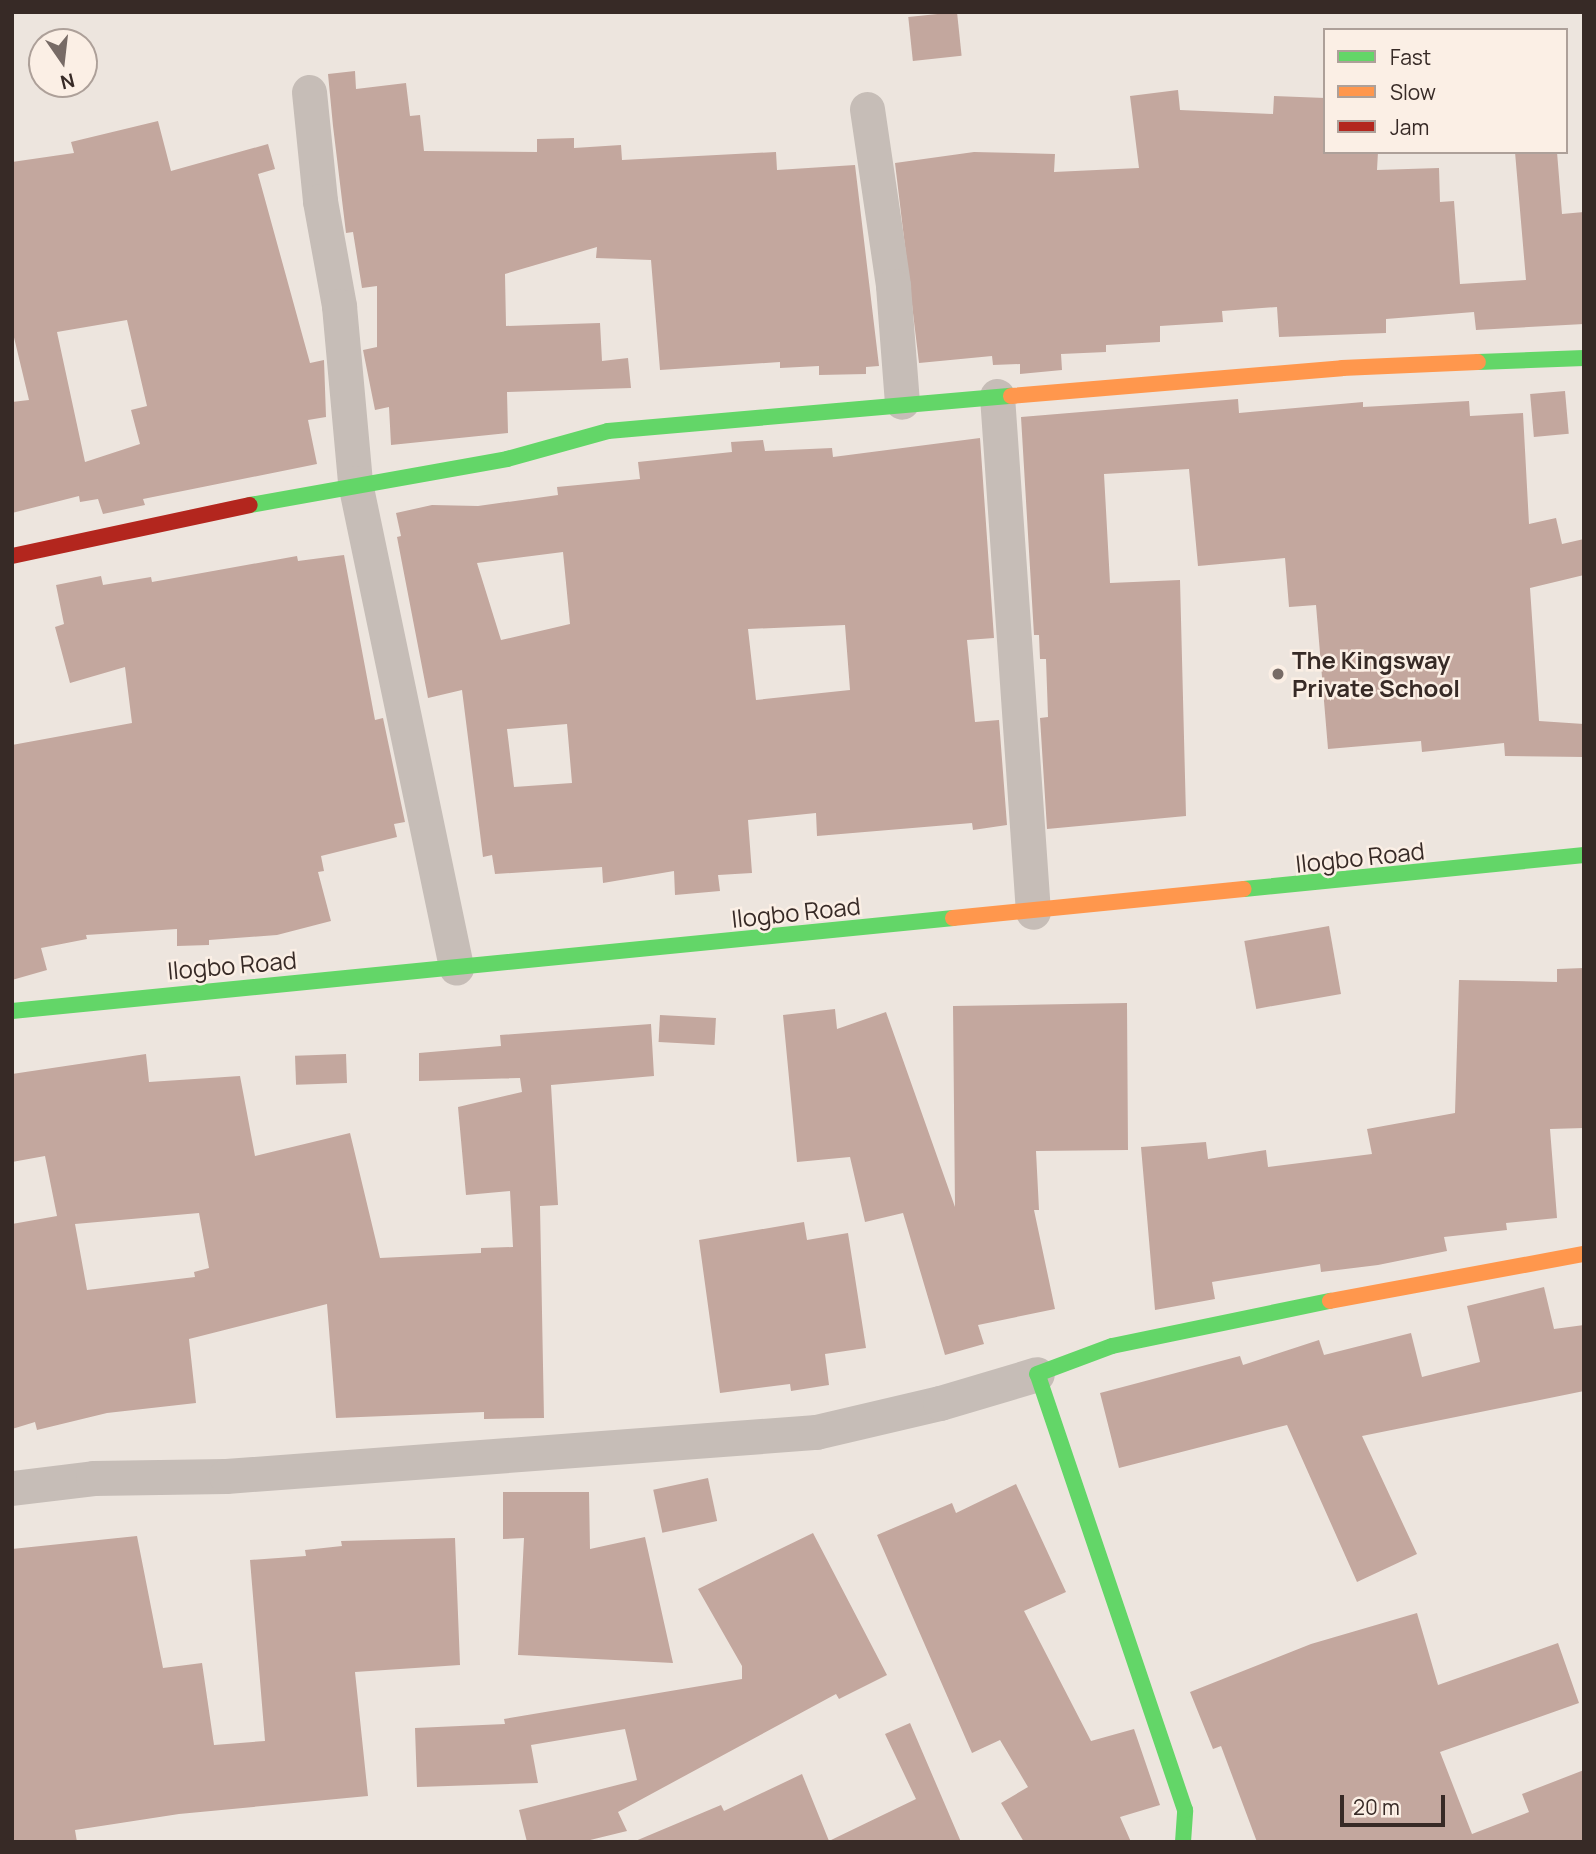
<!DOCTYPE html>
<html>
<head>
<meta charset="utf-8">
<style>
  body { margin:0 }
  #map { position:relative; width:1596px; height:1854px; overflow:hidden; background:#ede5de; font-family:Manrope,sans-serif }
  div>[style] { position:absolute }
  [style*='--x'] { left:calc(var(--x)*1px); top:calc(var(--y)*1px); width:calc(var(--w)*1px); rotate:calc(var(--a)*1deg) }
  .building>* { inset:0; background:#c3a79e; transform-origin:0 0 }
  .street>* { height:35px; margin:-17.5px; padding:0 17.5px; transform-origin:17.5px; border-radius:17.5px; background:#c6bdb7 }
  .fast>* { height:16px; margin:-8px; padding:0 8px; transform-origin:8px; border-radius:8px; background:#63d668 }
  .slow>* { height:16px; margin:-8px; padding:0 8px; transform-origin:8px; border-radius:8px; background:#ff974d }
  .jam>* { height:16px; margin:-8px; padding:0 8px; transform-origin:8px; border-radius:8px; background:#b3261e }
  .dots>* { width:19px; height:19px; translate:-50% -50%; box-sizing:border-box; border:4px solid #fbefe5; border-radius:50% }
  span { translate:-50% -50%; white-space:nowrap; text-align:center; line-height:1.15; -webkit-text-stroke:5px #fbefe5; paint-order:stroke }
  .poi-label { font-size:24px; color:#372a26; font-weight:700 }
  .left { translate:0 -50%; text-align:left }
  .street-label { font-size:24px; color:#372a26 }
  .frame { position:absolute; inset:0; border:14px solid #372a26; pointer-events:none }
  .legend { position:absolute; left:1323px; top:28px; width:245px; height:126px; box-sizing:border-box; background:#fbefe5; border:2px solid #ada099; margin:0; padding:9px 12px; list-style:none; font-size:21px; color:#372a26 }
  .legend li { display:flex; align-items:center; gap:14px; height:35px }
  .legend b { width:35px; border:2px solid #ada099 }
  .north { position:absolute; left:28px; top:28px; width:70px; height:70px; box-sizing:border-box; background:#fbefe5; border:2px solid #ada099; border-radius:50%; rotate:166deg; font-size:19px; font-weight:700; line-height:28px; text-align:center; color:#372a26 }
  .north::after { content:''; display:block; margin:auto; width:24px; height:32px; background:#776b66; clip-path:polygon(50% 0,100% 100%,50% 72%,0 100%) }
  .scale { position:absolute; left:1340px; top:1795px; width:105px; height:32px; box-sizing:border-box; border:4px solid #372a26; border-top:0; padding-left:9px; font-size:21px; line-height:24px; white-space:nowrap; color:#372a26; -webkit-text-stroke:5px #fbefe5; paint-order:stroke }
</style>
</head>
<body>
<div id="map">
  <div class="building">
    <div style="left:957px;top:12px;width:44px;height:49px;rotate:84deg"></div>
    <div style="clip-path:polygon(355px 71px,356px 89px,406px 83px,410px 116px,420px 115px,424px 151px,537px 152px,537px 139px,574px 138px,574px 148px,621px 145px,622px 160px,776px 152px,777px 170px,855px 165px,879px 366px,866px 367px,866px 374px,819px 375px,819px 366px,780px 368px,780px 362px,660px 370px,651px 260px,596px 258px,597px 247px,505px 274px,506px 326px,600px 323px,602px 361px,628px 358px,631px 388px,507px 392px,508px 433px,391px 445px,389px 407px,375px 410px,363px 350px,377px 347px,377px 286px,362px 288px,353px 232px,346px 233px,333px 126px,328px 74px)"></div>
    <div style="clip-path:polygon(1178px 90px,1180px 110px,1273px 114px,1274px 96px,1325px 98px,1325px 152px,1378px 152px,1377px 170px,1439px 168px,1440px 202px,1454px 201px,1460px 284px,1526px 280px,1515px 152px,1557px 152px,1562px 214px,1584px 212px,1584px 324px,1476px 330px,1474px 312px,1386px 319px,1386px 333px,1279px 337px,1277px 307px,1222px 311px,1223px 322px,1160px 326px,1160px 342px,1106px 345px,1106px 352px,1061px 354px,1062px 370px,1020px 374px,1020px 364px,993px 365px,992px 356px,919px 363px,895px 163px,974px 152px,1055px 154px,1054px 172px,1139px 168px,1130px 96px)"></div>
    <div style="clip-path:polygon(evenodd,158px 121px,171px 171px,268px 144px,275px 169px,258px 174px,310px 363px,324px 360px,326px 417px,308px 420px,317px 464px,143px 499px,145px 505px,103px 514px,98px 499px,80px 502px,79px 496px,12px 513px,12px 402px,29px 400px,12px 329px,12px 162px,74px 153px,71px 142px,158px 121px,127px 320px,147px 406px,131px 410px,140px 444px,85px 462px,57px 332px,127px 320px)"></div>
    <div style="left:1565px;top:391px;width:43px;height:35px;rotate:85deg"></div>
    <div style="clip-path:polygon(1238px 399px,1239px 413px,1363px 402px,1363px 407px,1469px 401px,1470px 416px,1523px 413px,1529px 524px,1556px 518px,1562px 544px,1584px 539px,1584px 575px,1530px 588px,1539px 721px,1584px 724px,1584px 757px,1505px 756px,1504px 743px,1422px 752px,1421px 741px,1328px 749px,1316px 605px,1289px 607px,1285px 558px,1198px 566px,1189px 469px,1104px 474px,1110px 583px,1180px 580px,1186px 816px,1047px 829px,1040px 718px,1048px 717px,1046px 659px,1040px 659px,1039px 635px,1034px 635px,1021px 417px)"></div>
    <div style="clip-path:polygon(evenodd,980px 438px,994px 638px,967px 640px,975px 722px,999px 720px,1007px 825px,973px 830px,972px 823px,817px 836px,816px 813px,748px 820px,752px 873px,718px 875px,720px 891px,675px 895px,674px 871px,603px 883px,602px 867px,495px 874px,492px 855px,483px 857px,462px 690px,428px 698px,397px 537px,401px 536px,396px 513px,432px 505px,478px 506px,558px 495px,557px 487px,640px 479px,638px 462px,732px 452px,731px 442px,763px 440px,765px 451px,832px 448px,833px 457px,980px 438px,563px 552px,570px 624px,501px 640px,477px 563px,563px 552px,980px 438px,845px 625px,850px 690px,756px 700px,748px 629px,845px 625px,980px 438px,567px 724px,572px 783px,514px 787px,507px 729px,567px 724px)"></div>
    <div style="clip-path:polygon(344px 555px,375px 720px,383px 718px,405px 822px,394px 824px,397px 837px,321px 856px,324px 871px,318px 872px,331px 921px,277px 935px,209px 940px,209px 945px,177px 946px,177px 929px,86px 935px,87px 939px,41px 948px,47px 970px,12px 980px,12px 745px,132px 723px,125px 667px,70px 683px,55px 627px,64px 624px,56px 585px,101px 576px,103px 585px,151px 577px,152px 582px,297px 556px,298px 561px)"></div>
    <div style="left:1329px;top:926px;width:69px;height:86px;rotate:80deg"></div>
    <div style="clip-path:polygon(1584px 968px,1584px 1128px,1550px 1129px,1557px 1218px,1506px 1223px,1507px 1230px,1444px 1237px,1447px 1251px,1378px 1265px,1321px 1272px,1320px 1264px,1212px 1282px,1215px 1299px,1155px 1310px,1141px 1147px,1206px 1142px,1208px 1159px,1266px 1150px,1268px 1167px,1372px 1154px,1367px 1129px,1455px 1113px,1459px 980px,1557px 982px,1557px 969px)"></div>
    <div style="clip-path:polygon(1127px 1003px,1128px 1150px,1036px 1151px,1039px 1210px,1034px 1210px,1055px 1309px,978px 1325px,984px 1344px,945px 1355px,903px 1213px,865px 1222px,850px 1157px,797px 1162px,783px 1015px,835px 1009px,837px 1029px,886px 1012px,955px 1207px,953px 1006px)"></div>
    <div style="left:660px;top:1015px;width:56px;height:27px;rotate:3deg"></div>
    <div style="clip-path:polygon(evenodd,651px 1024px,654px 1076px,551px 1085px,558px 1205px,540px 1206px,544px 1418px,484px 1419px,484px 1412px,336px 1418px,327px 1304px,189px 1339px,196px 1403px,107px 1413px,37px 1430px,35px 1422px,12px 1429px,12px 1224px,57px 1216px,45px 1156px,12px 1162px,12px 1074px,146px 1054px,149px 1082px,240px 1076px,255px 1156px,350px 1133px,380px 1258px,481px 1253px,481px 1248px,513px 1247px,510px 1191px,466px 1195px,458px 1107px,522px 1092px,520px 1078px,419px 1081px,419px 1053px,501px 1046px,500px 1035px,651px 1024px,199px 1213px,209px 1268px,194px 1272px,195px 1277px,87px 1290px,75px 1224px,199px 1213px)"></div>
    <div style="left:346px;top:1054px;width:29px;height:51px;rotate:88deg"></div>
    <div style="clip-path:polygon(804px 1222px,807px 1240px,848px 1233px,866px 1348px,825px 1354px,829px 1385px,791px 1391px,790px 1384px,720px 1393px,699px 1240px)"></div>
    <div style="clip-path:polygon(1544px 1287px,1554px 1329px,1584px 1325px,1584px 1391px,1362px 1436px,1417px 1554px,1357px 1582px,1287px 1425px,1119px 1468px,1100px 1393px,1240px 1356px,1243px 1365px,1319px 1340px,1324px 1355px,1411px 1333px,1422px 1377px,1480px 1362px,1467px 1306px)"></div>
    <div style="left:708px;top:1478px;width:44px;height:56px;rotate:78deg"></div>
    <div style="clip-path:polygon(1016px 1484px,1066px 1592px,1024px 1611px,1091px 1741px,1134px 1729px,1160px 1805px,1120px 1817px,1131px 1842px,1024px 1842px,1001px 1803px,1028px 1787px,1000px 1740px,972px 1753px,877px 1535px,952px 1503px,956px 1513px)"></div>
    <div style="clip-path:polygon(503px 1492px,589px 1492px,590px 1549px,645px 1537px,673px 1663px,518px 1655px,524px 1538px,503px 1539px)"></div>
    <div style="clip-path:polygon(813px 1533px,887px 1675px,839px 1699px,836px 1694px,618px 1812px,627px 1831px,582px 1842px,527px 1842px,519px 1810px,637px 1780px,625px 1729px,531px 1745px,538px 1783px,417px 1787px,415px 1728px,505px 1724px,504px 1719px,742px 1679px,742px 1666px,698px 1589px)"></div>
    <div style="clip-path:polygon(137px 1536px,163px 1668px,202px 1663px,214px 1745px,265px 1741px,250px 1560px,306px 1556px,305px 1550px,342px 1546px,341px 1541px,455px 1538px,460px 1665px,355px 1672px,368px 1796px,179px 1814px,75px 1830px,77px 1842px,12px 1842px,12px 1549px)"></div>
    <div style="clip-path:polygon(1417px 1613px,1438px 1685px,1558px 1643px,1579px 1703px,1440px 1752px,1472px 1834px,1529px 1812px,1522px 1794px,1584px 1770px,1584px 1842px,1257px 1842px,1221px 1746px,1213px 1749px,1190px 1692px,1311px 1644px)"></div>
    <div style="clip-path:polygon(910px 1723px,961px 1842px,633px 1842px,721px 1805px,724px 1811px,802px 1774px,829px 1841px,916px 1799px,885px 1734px)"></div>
  </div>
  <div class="street">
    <div style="--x:309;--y:92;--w:110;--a:84.2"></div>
    <div style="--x:320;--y:201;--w:107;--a:79.7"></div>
    <div style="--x:339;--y:306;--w:178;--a:84.8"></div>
    <div style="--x:355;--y:483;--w:495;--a:78.2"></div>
    <div style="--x:867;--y:109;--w:179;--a:81.6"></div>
    <div style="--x:893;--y:286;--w:116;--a:85.6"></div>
    <div style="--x:997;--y:396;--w:517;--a:86.01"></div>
    <div style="--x:12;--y:1488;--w:82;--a:-7"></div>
    <div style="--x:93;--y:1478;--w:133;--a:-0.9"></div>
    <div style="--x:226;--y:1476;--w:592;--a:-4.27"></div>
    <div style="--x:816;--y:1432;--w:127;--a:-13.2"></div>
    <div style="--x:940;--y:1403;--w:101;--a:-16.6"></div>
  </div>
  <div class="fast">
    <div style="--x:1478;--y:362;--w:106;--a:-2.2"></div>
    <div style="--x:250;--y:505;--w:261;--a:-10.1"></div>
    <div style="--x:507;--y:459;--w:105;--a:-15.5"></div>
    <div style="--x:608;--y:431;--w:405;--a:-5"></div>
    <div style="--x:1244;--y:889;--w:342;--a:-5.7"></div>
    <div style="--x:12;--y:1011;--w:946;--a:-5.64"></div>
    <div style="--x:1183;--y:1842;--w:32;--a:-86"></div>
    <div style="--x:1185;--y:1810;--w:460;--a:-108.7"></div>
    <div style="--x:1037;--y:1374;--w:80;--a:-20.5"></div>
    <div style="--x:1112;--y:1346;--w:223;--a:-11.7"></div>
  </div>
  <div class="slow">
    <div style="--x:1011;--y:396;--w:332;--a:-4.8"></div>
    <div style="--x:1342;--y:368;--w:136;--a:-2.5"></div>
    <div style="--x:953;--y:918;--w:292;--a:-5.7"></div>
    <div style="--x:1330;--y:1301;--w:258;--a:-10.5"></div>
  </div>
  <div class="jam">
    <div style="--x:12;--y:556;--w:243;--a:-12.1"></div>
  </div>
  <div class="dots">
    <div style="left:1278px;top:674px;background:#776b66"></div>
  </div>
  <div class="poi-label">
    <span class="left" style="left:1292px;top:674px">The Kingsway<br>Private School</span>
  </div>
  <div class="street-label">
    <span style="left:1360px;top:857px;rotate:-6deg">Ilogbo Road</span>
    <span style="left:796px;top:912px;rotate:-6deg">Ilogbo Road</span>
    <span style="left:232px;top:965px;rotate:-5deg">Ilogbo Road</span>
  </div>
  <div class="frame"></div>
  <ul class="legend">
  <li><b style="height:9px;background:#63d668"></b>Fast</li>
  <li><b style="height:9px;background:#ff974d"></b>Slow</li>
  <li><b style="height:9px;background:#b3261e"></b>Jam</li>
  </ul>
  <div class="north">N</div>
  <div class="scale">20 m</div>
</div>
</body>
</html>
